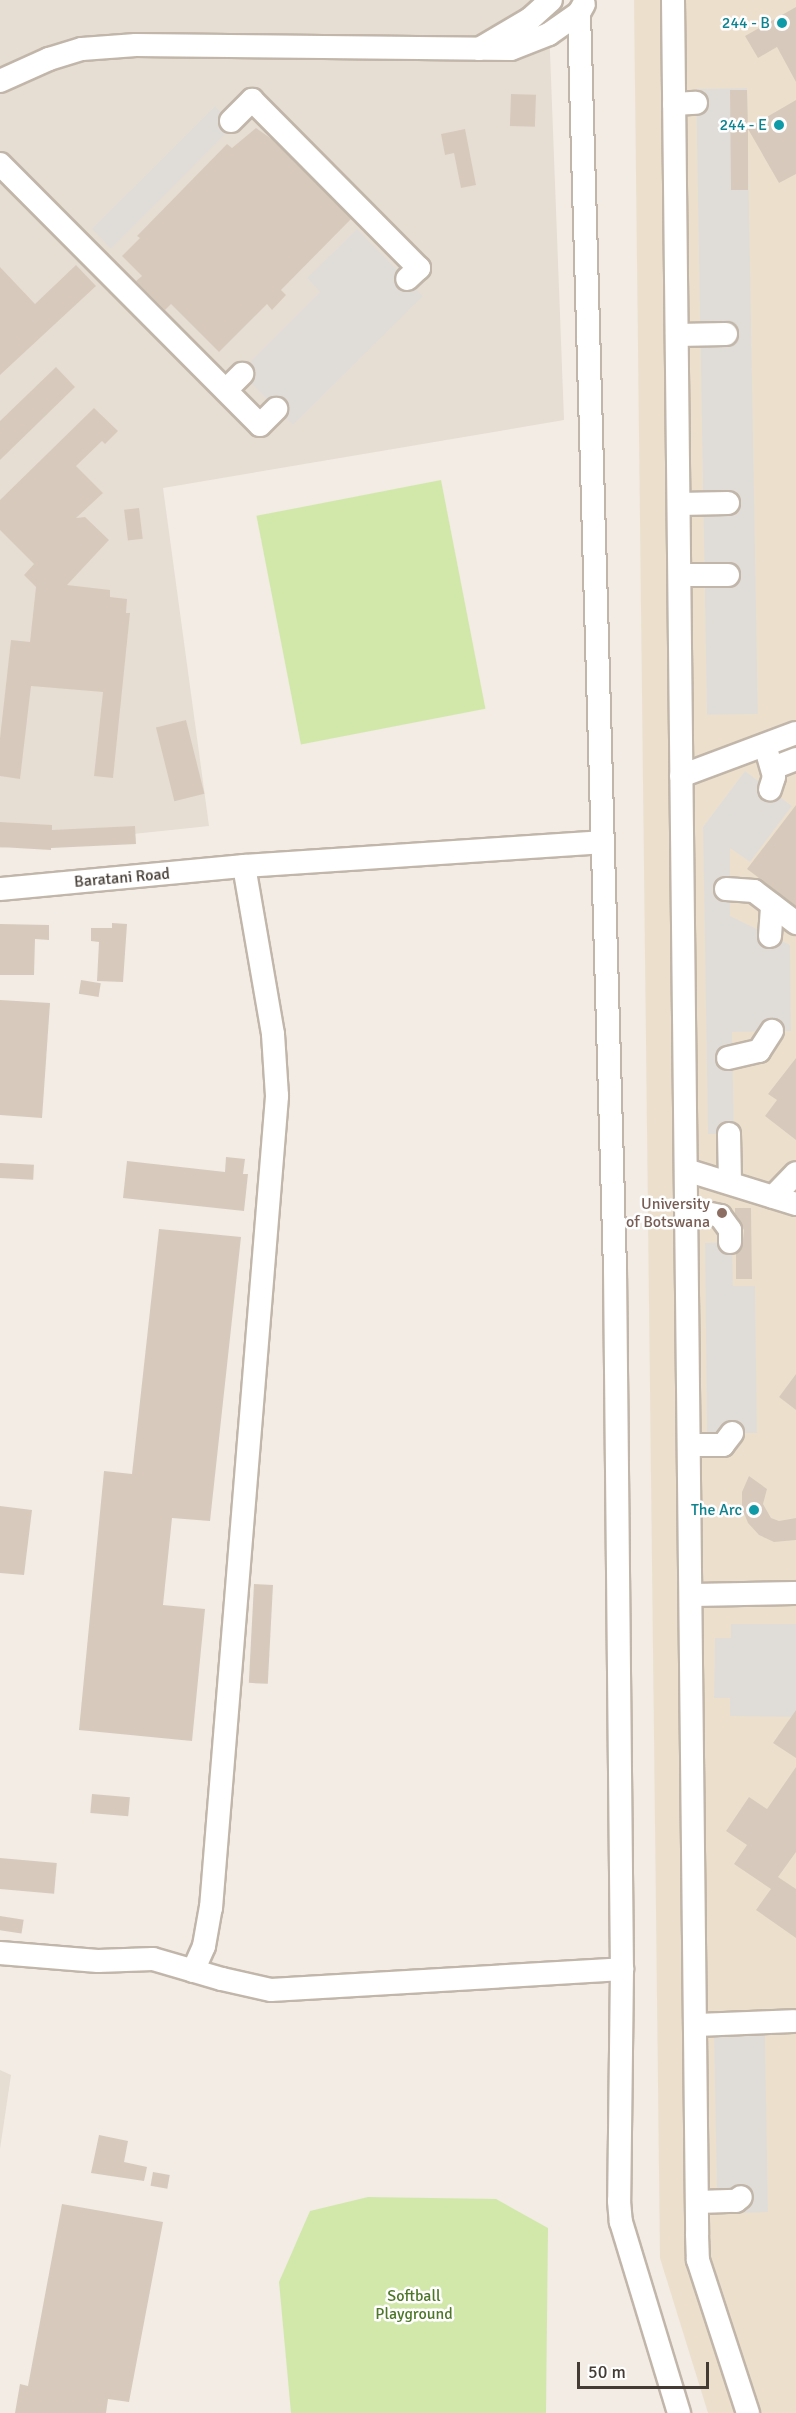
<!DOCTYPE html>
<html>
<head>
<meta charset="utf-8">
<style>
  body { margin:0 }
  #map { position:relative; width:796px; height:2413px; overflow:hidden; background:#f2ece4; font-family:Signika,sans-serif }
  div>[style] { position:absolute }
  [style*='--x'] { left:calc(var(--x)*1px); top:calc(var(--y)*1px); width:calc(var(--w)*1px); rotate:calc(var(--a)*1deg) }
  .residential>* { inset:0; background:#e6ded2 }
  .education>* { inset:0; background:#ece0cd }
  .green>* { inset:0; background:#d2e8ab; transform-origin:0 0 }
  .parking>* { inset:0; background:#e0ddd9; transform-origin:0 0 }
  .building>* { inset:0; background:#d7cabc; transform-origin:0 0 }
  .roads { filter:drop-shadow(2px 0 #c1b6a9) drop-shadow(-2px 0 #c1b6a9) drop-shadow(0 2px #c1b6a9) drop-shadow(0 -2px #c1b6a9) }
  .minor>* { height:22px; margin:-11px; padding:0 11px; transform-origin:11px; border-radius:11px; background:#fff }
  .dots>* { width:16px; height:16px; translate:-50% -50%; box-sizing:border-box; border:3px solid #fff; border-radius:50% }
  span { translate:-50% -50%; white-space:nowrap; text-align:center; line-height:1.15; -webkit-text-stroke:5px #fff; paint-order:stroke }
  .culture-label { font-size:16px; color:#0d838f }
  .right { translate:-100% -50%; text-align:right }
  .street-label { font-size:16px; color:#443c34 }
  .education-label { font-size:16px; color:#785e54 }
  .park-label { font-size:16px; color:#4d7726 }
  .scale { position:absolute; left:577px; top:2362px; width:132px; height:27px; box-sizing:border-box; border:3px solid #443c34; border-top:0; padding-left:8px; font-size:18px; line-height:21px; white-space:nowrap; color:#443c34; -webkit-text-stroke:4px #fff; paint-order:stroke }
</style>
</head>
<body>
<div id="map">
  <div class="residential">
    <div style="clip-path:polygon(0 0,548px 0,564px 420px,163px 488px,209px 826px,0 848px)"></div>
    <div style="clip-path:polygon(0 2070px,11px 2075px,0 2149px)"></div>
  </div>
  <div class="education">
    <div style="clip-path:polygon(634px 0,796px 0,796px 2413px,708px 2413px,660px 2258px)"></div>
  </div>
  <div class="green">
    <div style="left:441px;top:480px;width:233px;height:188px;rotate:79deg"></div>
    <div style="clip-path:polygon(368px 2197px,496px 2199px,548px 2228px,546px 2413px,291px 2413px,279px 2282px,310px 2211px)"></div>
  </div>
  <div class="parking">
    <div style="left:747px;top:88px;width:626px;height:51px;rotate:89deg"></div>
    <div style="left:215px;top:106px;width:27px;height:174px;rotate:45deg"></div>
    <div style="clip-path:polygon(357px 229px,423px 296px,293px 425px,240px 372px,320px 292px,307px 278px)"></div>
    <div style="clip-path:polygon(745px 771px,792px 806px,750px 862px,730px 848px,730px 916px,790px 945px,791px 1031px,732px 1032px,734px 1134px,708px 1134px,703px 827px)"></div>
    <div style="clip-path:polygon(732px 1242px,733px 1286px,755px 1286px,757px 1433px,707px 1433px,705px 1243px)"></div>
    <div style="clip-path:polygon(731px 1624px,796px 1624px,796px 1717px,730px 1716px,730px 1698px,714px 1698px,715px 1638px,731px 1638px)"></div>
    <div style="clip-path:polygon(765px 2035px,768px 2212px,741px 2213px,741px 2192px,717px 2193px,714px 2036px)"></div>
  </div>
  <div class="building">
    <div style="clip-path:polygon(796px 7px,796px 82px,777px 47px,758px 58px,745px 36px)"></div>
    <div style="clip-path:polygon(730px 90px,747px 90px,748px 128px,796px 100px,796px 174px,779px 183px,748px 129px,748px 190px,731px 190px)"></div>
    <div style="left:511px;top:94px;width:25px;height:32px;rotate:2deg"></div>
    <div style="clip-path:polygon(256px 128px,273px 140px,351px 219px,281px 290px,286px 295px,272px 310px,267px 304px,219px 352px,171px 304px,165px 310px,136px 281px,142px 276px,122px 256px,140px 238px,137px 236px,227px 144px,232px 148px)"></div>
    <div style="clip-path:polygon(465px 129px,476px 185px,461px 188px,454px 153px,445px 155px,441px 134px)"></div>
    <div style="clip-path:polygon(76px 265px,96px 286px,0 375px,0 267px,35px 304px)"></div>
    <div style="clip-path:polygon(56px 367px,75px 387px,0 460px,0 421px)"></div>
    <div style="clip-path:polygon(94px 408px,118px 431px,105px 444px,102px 441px,76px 466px,103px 493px,76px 518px,85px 517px,109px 540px,67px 585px,110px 590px,110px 597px,127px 599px,126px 613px,130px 613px,113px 778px,94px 776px,103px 692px,31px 686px,20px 779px,0 776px,0 738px,11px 640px,30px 642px,36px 587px,24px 575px,34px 564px,0 530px,0 500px)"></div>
    <div style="left:139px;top:508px;width:31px;height:15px;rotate:83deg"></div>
    <div style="left:186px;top:720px;width:76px;height:31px;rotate:76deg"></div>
    <div style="clip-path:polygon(796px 805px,796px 906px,747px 869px)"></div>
    <div style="clip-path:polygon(0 822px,52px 825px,52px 830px,135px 826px,136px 844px,51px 848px,51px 850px,0 847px)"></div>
    <div style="clip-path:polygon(112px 923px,127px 924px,123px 982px,97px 981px,99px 942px,91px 941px,91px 928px,112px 928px)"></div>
    <div style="clip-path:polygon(0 924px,49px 925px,49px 940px,35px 939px,34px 975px,0 975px)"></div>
    <div style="left:81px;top:980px;width:20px;height:14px;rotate:9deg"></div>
    <div style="clip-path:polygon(0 1000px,50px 1003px,42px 1118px,0 1115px)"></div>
    <div style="clip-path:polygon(796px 1058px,796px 1140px,765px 1116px,777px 1100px,768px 1094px)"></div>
    <div style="clip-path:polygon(226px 1157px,245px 1159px,243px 1174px,248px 1174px,244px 1211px,123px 1198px,127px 1161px,225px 1172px)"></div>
    <div style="left:0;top:1163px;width:34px;height:15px;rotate:3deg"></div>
    <div style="clip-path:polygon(735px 1208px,751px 1208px,752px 1279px,736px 1279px,736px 1254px,742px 1248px,744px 1230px,735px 1214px)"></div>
    <div style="clip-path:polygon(159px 1229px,241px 1237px,210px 1521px,172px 1518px,163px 1605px,205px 1609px,192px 1741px,79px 1730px,104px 1471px,132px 1474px)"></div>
    <div style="clip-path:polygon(796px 1374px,796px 1410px,779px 1397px)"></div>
    <div style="clip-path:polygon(749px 1476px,767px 1489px,763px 1504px,771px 1518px,779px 1521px,796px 1518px,796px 1540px,774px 1542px,759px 1535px,748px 1523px,742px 1508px,742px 1492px)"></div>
    <div style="clip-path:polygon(0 1506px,32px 1510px,24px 1575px,0 1573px)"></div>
    <div style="left:254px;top:1584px;width:19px;height:99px;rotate:3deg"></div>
    <div style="clip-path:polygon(796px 1710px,796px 1758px,773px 1743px)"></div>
    <div style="clip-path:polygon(796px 1767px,796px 1852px,778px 1877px,796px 1889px,796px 1938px,756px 1910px,771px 1889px,734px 1864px,747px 1845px,726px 1831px,749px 1797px,767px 1809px)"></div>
    <div style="left:92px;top:1794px;width:38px;height:19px;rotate:5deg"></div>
    <div style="left:0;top:1858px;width:57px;height:31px;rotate:5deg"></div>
    <div style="left:0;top:1916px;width:24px;height:14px;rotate:9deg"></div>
    <div style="clip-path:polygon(99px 2135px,128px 2141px,124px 2162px,147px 2167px,144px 2181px,91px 2173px)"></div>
    <div style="left:153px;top:2172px;width:17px;height:14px;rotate:10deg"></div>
    <div style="clip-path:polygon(62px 2204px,163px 2222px,129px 2402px,108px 2399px,106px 2413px,15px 2413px,20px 2384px,28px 2386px)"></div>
  </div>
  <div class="roads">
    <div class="minor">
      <div style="--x:673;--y:0;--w:2234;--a:89.38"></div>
      <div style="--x:697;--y:2234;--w:26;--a:88"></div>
      <div style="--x:698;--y:2260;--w:161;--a:71.9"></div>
      <div style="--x:579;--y:13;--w:1257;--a:88.36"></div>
      <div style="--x:615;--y:1269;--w:700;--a:89.43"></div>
      <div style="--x:622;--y:1969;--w:232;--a:90.7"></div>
      <div style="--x:619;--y:2201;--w:21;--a:85"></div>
      <div style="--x:621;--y:2222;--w:200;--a:73.1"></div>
      <div style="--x:479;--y:49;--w:59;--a:-30.5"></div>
      <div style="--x:530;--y:19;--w:28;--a:-42"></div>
      <div style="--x:0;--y:81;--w:54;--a:-24.2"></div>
      <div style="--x:49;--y:59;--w:34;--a:-17"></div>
      <div style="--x:82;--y:49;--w:54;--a:-4.2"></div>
      <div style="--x:136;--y:45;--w:375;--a:0.6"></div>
      <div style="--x:511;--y:49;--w:41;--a:-21.5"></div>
      <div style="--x:549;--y:34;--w:37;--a:-35"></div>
      <div style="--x:579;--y:13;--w:10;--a:-61"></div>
      <div style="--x:674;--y:104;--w:22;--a:-3"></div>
      <div style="--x:231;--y:121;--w:30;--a:-45"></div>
      <div style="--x:252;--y:100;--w:237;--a:45.2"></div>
      <div style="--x:419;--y:268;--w:16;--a:137"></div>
      <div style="--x:0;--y:164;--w:368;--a:45.1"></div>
      <div style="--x:260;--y:425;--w:23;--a:-45"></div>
      <div style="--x:677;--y:335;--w:49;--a:-1.2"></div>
      <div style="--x:226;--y:390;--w:23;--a:-45"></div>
      <div style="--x:679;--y:504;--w:49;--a:-1.2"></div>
      <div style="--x:680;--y:575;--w:48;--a:0"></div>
      <div style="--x:765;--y:745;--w:33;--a:74"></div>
      <div style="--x:774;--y:777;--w:13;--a:108"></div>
      <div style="--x:773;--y:768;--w:25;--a:-21"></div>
      <div style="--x:681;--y:776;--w:123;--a:-20.5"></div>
      <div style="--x:0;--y:889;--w:245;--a:-5.4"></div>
      <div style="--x:244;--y:866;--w:358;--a:-3.8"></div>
      <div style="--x:726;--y:889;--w:28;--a:4"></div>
      <div style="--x:754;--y:891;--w:53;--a:37.3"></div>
      <div style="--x:770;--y:936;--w:31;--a:-86"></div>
      <div style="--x:728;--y:1058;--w:32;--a:-13"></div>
      <div style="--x:759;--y:1051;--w:24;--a:-57"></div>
      <div style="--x:729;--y:1134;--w:49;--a:88.8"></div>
      <div style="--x:686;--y:1170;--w:115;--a:17.2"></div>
      <div style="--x:773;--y:1197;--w:33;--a:-46"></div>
      <div style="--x:687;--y:1209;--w:34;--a:12"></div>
      <div style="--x:720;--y:1216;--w:17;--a:54"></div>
      <div style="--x:730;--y:1230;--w:12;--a:90"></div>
      <div style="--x:689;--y:1445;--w:34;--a:0"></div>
      <div style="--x:723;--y:1445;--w:15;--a:-53"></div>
      <div style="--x:692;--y:1595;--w:104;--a:-1.1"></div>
      <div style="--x:0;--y:1953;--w:98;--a:4.7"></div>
      <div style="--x:98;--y:1961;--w:55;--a:-2.1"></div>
      <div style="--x:153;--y:1959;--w:72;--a:16.2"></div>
      <div style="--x:222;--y:1979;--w:50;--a:12.7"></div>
      <div style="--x:271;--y:1990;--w:352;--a:-3.4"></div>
      <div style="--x:193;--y:1971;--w:27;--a:-66"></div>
      <div style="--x:204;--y:1946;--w:39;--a:-80"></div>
      <div style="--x:211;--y:1908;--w:815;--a:-85.35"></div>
      <div style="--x:277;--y:1096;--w:62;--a:-93.7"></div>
      <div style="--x:273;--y:1034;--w:170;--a:-99.8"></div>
      <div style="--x:696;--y:2025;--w:98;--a:-2.3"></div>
      <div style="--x:698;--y:2202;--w:38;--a:-2"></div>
      <div style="--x:736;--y:2201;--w:6;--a:-39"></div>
    </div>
  </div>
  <div class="dots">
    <div style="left:782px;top:23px;background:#0f9aa8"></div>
    <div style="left:779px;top:125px;background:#0f9aa8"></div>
    <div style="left:722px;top:1213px;background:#8d6e63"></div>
    <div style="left:754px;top:1510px;background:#0f9aa8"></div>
  </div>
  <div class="culture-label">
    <span class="right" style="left:770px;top:23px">244 - B</span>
    <span class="right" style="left:767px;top:125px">244 - E</span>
    <span class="right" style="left:742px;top:1510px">The Arc</span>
  </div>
  <div class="street-label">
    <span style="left:122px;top:878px;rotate:-5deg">Baratani Road</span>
  </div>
  <div class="education-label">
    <span class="right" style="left:710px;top:1213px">University<br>of Botswana</span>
  </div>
  <div class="park-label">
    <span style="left:414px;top:2305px">Softball<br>Playground</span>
  </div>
  <div class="scale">50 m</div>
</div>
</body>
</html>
